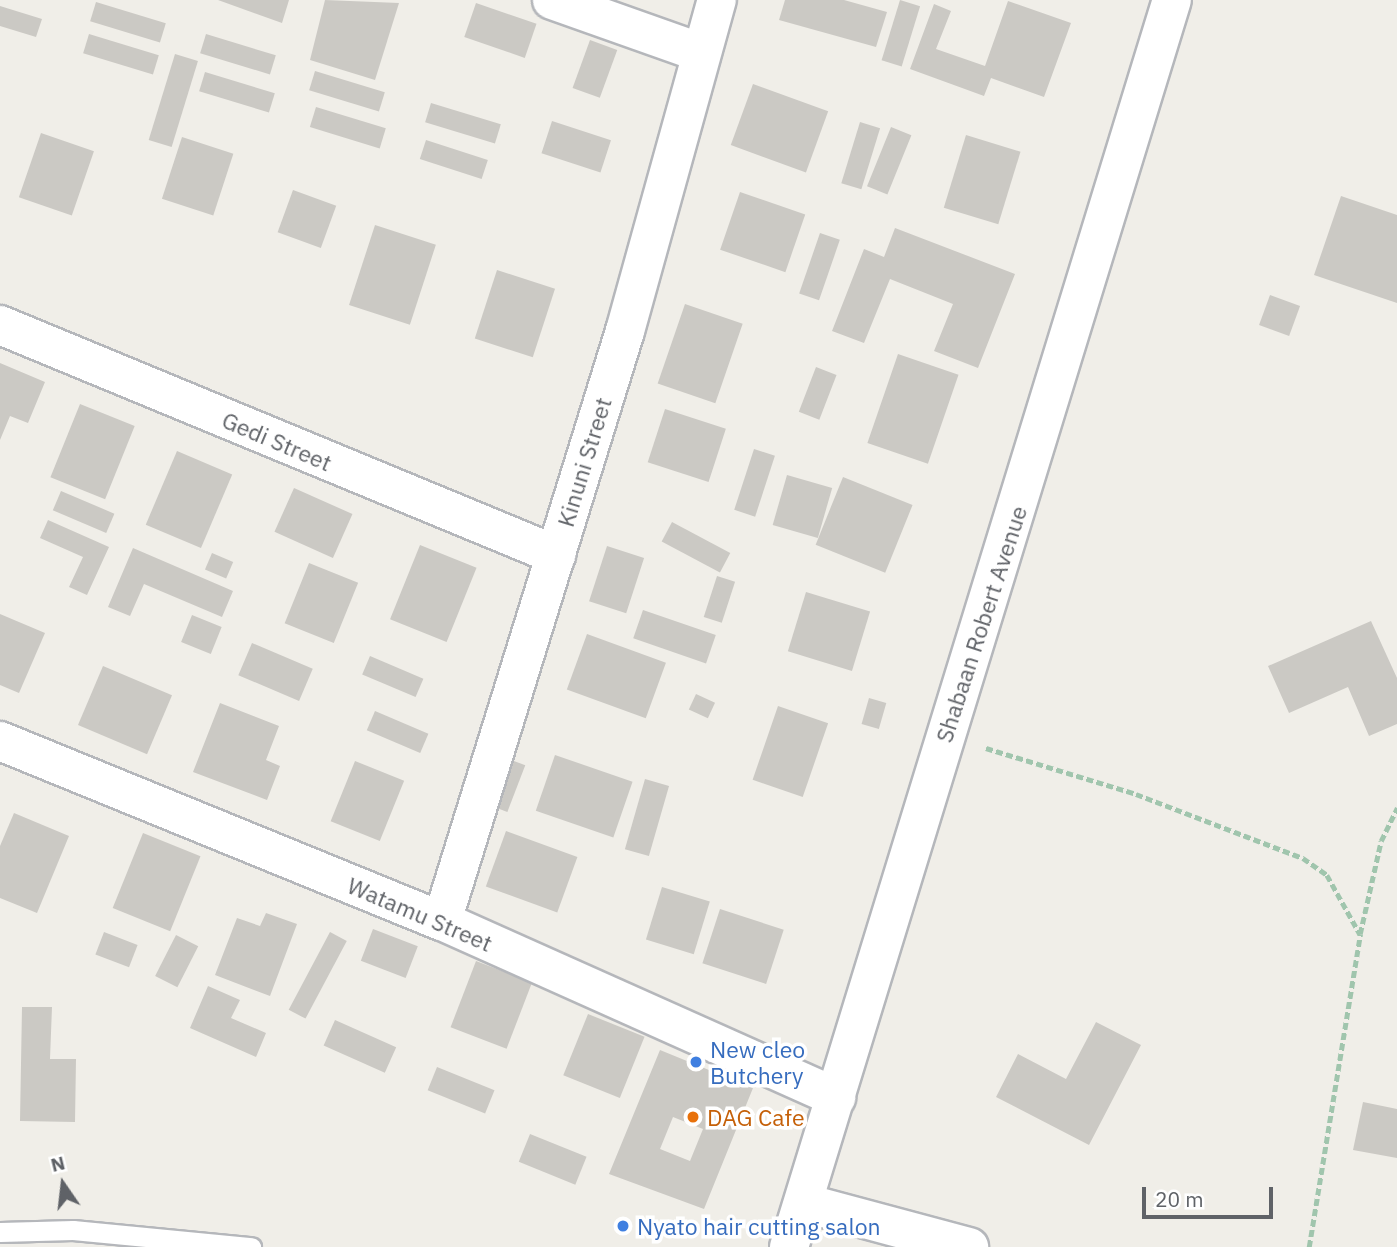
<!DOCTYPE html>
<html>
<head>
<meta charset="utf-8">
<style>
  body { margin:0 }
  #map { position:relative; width:1397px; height:1247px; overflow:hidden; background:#f0eee8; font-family:"IBM Plex Sans",sans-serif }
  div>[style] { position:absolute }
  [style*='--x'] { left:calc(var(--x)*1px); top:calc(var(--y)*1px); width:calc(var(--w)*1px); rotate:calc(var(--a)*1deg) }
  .building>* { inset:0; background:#cbc9c4; transform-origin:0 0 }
  .path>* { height:4.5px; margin-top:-2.25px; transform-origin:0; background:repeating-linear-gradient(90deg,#a0c5ad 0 7px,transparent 0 10.5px) }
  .roads { filter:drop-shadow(2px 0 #b5b7bb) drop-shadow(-2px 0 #b5b7bb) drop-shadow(0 2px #b5b7bb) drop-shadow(0 -2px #b5b7bb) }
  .service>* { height:19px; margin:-9.5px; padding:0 9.5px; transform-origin:9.5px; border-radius:9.5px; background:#fff }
  .minor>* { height:38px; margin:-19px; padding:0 19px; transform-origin:19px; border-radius:19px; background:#fff }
  .tertiary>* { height:38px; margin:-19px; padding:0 19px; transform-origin:19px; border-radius:19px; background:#fff }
  .dots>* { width:19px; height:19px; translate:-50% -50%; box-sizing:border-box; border:4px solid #fff; border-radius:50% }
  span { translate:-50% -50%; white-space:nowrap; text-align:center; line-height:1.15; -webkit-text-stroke:7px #fff; paint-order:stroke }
  .street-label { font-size:23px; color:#5f6267 }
  .shop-label { font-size:23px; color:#366cbe }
  .left { translate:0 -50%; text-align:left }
  .food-label { font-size:23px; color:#c56008 }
  .north { position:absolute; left:28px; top:1149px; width:70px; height:70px; -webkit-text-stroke:5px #fff; paint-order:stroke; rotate:346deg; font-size:19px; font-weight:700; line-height:28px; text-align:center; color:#5f6267 }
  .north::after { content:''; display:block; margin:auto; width:24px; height:32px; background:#5f6267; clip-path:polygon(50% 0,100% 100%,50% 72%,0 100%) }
  .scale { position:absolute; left:1142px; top:1187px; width:131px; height:32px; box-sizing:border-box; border:4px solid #5f6267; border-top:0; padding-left:9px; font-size:21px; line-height:24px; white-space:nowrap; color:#5f6267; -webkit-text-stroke:5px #fff; paint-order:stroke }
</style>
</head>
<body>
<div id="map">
  <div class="building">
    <div style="clip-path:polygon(218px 0,289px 0,282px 23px)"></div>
    <div style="clip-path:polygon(325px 0,399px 3px,375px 80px,310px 60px)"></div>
    <div style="clip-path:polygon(785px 0,844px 0,887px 12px,876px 47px,779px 20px)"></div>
    <div style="left:900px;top:0;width:21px;height:63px;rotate:17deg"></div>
    <div style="clip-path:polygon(1008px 1px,1071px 23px,1044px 97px,991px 78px,984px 96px,910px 69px,934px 4px,951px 11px,936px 49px,985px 66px)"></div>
    <div style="left:96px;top:2px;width:73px;height:20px;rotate:17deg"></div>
    <div style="left:476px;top:3px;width:64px;height:36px;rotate:19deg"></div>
    <div style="clip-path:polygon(0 6px,42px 19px,36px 37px,0 26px)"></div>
    <div style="left:89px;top:34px;width:73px;height:20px;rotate:17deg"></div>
    <div style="left:206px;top:34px;width:73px;height:20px;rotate:17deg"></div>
    <div style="left:590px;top:40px;width:29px;height:51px;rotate:20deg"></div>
    <div style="left:175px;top:54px;width:24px;height:90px;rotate:17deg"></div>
    <div style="left:315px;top:71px;width:73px;height:20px;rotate:17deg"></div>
    <div style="left:205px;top:72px;width:73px;height:20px;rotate:17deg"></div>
    <div style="left:753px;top:84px;width:80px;height:65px;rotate:20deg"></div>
    <div style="left:431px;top:103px;width:73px;height:20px;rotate:17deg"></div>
    <div style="left:316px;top:107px;width:73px;height:21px;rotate:17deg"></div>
    <div style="left:552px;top:121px;width:62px;height:34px;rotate:18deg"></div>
    <div style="left:860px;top:122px;width:21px;height:64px;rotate:17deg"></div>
    <div style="left:891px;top:127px;width:22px;height:64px;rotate:22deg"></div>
    <div style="left:41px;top:133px;width:56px;height:68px;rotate:19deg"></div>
    <div style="left:966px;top:135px;width:57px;height:76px;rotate:17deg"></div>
    <div style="left:182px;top:137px;width:54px;height:65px;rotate:18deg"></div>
    <div style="left:426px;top:140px;width:65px;height:20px;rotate:18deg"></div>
    <div style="left:293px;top:190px;width:46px;height:45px;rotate:20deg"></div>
    <div style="left:740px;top:192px;width:69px;height:61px;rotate:19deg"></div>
    <div style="clip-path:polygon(1341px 196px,1397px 215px,1397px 303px,1314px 275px)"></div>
    <div style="left:375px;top:225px;width:64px;height:84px;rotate:18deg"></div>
    <div style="clip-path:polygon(895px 228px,1015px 274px,978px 368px,934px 351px,953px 304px,890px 279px,864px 343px,832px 331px,864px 249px,884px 257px)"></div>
    <div style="left:820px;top:233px;width:21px;height:64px;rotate:19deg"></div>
    <div style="left:497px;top:270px;width:61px;height:72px;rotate:18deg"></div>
    <div style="left:1270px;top:295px;width:32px;height:32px;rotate:20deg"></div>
    <div style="left:685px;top:304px;width:61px;height:84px;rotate:19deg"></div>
    <div style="left:898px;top:354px;width:64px;height:94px;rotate:19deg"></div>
    <div style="clip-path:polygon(0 363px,45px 382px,28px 423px,10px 416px,0 440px)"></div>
    <div style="left:816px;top:367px;width:22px;height:48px;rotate:21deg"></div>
    <div style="left:80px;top:404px;width:59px;height:79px;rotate:22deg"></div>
    <div style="left:665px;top:409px;width:64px;height:56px;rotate:18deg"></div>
    <div style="left:754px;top:449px;width:22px;height:64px;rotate:18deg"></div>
    <div style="left:177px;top:451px;width:60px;height:80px;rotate:23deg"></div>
    <div style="left:787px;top:475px;width:47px;height:52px;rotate:16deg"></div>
    <div style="left:843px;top:477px;width:75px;height:73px;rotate:22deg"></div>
    <div style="left:294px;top:488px;width:64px;height:48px;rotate:24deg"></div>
    <div style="left:61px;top:491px;width:58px;height:21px;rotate:23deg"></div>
    <div style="clip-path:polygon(48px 520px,109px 547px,87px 595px,69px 587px,83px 557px,40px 538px)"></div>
    <div style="left:672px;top:522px;width:66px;height:22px;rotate:28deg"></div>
    <div style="left:420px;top:545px;width:61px;height:80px;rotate:22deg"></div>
    <div style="left:607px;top:546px;width:39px;height:58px;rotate:18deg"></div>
    <div style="clip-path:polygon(133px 548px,233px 591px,222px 617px,144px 584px,130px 616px,108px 607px)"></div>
    <div style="left:212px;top:553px;width:23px;height:18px;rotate:23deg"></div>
    <div style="left:309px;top:563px;width:53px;height:65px;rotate:22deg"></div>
    <div style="left:717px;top:576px;width:19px;height:43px;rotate:18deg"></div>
    <div style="left:806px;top:592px;width:67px;height:62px;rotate:17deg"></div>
    <div style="left:643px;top:610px;width:77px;height:30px;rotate:19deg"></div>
    <div style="clip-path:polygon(0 614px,45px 633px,19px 693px,0 685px)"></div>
    <div style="left:192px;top:615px;width:32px;height:29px;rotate:22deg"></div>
    <div style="clip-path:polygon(1371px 621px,1397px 678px,1397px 724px,1369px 736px,1348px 687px,1289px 713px,1268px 666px)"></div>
    <div style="left:587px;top:634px;width:84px;height:59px;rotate:20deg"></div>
    <div style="left:252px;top:643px;width:66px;height:35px;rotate:23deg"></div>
    <div style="left:370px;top:656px;width:58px;height:20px;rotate:23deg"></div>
    <div style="left:103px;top:666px;width:75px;height:64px;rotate:23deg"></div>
    <div style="left:696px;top:694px;width:21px;height:17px;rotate:25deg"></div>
    <div style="left:869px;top:698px;width:18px;height:27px;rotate:16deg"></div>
    <div style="clip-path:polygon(220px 703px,279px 726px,266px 760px,280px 766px,267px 800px,193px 772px)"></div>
    <div style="left:778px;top:706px;width:53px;height:78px;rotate:19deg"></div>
    <div style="left:375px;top:711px;width:58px;height:21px;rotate:23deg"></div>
    <div style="left:555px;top:755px;width:82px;height:59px;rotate:19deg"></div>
    <div style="left:501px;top:756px;width:26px;height:50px;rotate:21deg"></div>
    <div style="left:355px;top:761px;width:53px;height:65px;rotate:22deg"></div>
    <div style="left:645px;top:779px;width:25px;height:73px;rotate:16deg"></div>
    <div style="clip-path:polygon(14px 813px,69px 836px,37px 913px,0 898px,0 846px)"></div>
    <div style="left:506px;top:831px;width:76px;height:59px;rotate:20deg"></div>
    <div style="left:143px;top:833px;width:62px;height:81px;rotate:22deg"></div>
    <div style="left:662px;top:887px;width:50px;height:55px;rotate:17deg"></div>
    <div style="left:720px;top:909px;width:67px;height:57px;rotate:18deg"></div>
    <div style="clip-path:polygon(266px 913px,297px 924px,270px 996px,215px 975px,237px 918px,260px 926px)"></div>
    <div style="left:373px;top:929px;width:48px;height:34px;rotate:21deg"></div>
    <div style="left:104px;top:932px;width:36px;height:24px;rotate:21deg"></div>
    <div style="left:330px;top:932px;width:19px;height:88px;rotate:28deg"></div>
    <div style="left:176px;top:935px;width:25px;height:46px;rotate:27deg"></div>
    <div style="left:476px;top:961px;width:60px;height:71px;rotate:21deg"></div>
    <div style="clip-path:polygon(208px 986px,240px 1000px,231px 1018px,266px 1033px,256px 1057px,190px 1028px)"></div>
    <div style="clip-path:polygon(22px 1007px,52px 1007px,50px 1059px,76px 1059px,75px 1122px,20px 1121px)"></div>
    <div style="left:588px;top:1014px;width:61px;height:66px;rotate:22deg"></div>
    <div style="left:335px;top:1020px;width:67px;height:28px;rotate:24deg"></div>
    <div style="clip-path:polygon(1096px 1022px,1141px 1045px,1089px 1145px,996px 1097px,1018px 1054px,1066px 1079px)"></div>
    <div style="clip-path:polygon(evenodd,660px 1050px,753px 1088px,704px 1209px,609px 1174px,660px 1050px,673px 1117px,703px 1129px,690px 1161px,660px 1149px,673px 1117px)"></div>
    <div style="left:437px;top:1067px;width:62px;height:25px;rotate:22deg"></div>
    <div style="clip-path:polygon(1363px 1102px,1397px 1109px,1397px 1158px,1353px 1150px)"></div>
    <div style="left:530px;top:1134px;width:61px;height:30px;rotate:22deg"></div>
  </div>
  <div class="path">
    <div style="--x:986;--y:748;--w:157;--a:17"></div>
    <div style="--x:1136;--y:794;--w:179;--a:21"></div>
    <div style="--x:1303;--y:858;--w:29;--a:35"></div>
    <div style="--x:1327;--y:875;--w:68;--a:60.8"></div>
    <div style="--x:1309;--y:1247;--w:317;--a:-80.7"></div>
    <div style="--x:1360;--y:934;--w:95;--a:-77.3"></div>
    <div style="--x:1381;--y:841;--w:37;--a:-64"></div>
  </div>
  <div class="roads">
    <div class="service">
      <div style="--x:0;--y:1232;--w:73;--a:-1.6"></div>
      <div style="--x:73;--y:1230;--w:179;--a:5.5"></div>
    </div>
    <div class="minor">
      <div style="--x:552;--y:0;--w:156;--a:19.5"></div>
      <div style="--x:0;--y:325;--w:602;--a:22.47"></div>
      <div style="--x:0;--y:741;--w:477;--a:22.2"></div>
      <div style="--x:442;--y:921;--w:432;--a:24.1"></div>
      <div style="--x:442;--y:921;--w:618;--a:-72.77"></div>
      <div style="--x:625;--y:331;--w:344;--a:-74.5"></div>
      <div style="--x:805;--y:1203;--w:170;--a:15"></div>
    </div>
    <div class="tertiary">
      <div style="--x:789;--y:1247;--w:1304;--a:-72.93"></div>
    </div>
  </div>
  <div class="dots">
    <div style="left:696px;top:1062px;background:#3f7fe0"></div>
    <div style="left:693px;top:1117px;background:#e8710a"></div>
    <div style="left:623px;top:1226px;background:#3f7fe0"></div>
  </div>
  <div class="street-label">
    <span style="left:277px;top:441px;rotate:23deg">Gedi Street</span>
    <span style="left:584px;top:462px;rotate:-73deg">Kinuni Street</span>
    <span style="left:981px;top:624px;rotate:-72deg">Shabaan Robert Avenue</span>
    <span style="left:420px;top:914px;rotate:23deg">Watamu Street</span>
  </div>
  <div class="shop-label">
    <span class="left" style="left:710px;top:1062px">New cleo<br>Butchery</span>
    <span class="left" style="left:637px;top:1226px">Nyato hair cutting salon</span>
  </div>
  <div class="food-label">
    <span class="left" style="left:707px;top:1117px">DAG Cafe</span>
  </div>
  <div class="north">N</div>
  <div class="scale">20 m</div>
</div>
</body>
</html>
